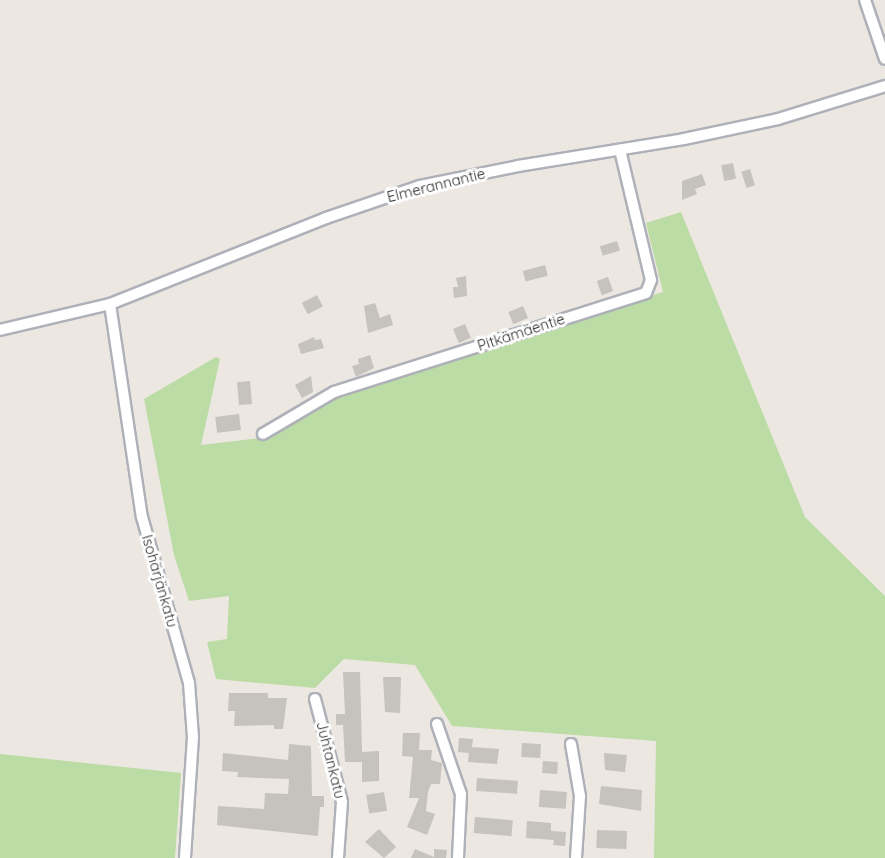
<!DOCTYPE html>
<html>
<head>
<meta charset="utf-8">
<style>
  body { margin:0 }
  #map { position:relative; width:885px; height:858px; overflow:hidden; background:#ede7e2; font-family:Quicksand,sans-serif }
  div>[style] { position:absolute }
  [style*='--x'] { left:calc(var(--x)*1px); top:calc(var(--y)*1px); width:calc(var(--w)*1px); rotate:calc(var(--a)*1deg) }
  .green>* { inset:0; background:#bcdca5 }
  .building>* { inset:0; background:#c6c2bd; transform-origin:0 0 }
  .roads { filter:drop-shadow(2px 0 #aeb1b8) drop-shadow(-2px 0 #aeb1b8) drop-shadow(0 2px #aeb1b8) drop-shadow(0 -2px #aeb1b8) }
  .minor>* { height:10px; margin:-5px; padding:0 5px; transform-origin:5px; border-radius:5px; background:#fff }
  span { translate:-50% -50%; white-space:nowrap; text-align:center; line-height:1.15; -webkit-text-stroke:6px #fff; paint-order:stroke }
  .street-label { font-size:15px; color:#2d2d2d }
</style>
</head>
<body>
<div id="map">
  <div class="green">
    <div style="clip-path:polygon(681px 212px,805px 517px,885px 596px,885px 858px,654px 858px,656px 741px,452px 726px,415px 665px,344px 659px,315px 688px,216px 679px,207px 642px,227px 639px,229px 596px,189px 601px,174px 555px,144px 399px,216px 357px,220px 359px,201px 445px,270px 437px,335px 398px,663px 292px,646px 223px)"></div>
    <div style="clip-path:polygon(0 754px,181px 773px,175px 858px,0 858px)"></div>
  </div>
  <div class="building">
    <div style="left:733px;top:163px;width:16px;height:12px;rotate:79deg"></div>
    <div style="left:750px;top:169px;width:17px;height:9px;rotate:73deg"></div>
    <div style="clip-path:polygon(702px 174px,706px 185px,695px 189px,697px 194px,682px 200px,682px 181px)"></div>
    <div style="left:617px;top:241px;width:10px;height:18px;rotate:73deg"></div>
    <div style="left:545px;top:265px;width:11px;height:23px;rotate:75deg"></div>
    <div style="clip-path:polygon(466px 276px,467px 296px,454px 298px,453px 287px,458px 287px,456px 278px)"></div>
    <div style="left:608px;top:277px;width:15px;height:12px;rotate:70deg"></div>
    <div style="left:317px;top:295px;width:13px;height:17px;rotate:63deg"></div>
    <div style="clip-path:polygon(375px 303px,380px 318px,390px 314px,393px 325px,368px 333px,364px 306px)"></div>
    <div style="left:523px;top:306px;width:13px;height:16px;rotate:67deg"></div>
    <div style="left:465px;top:324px;width:15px;height:13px;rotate:67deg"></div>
    <div style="clip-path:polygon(314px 337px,315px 340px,321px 339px,324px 348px,301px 354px,298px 344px)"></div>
    <div style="clip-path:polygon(370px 355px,374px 368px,356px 377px,352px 366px,359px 364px,358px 359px)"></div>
    <div style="clip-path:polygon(311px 376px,313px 392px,302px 398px,295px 385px)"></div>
    <div style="left:250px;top:381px;width:23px;height:13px;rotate:85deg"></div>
    <div style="left:239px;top:414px;width:16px;height:24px;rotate:83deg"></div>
    <div style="clip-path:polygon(343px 672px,360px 672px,362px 752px,379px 751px,379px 781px,362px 782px,362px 762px,345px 762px,343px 725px,336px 725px,336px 714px,345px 714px)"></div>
    <div style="clip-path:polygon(383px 677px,401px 677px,400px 713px,385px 712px)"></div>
    <div style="clip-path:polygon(229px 693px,268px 693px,268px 698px,287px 698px,283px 729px,274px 729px,274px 725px,234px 726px,235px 711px,228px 711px)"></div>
    <div style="clip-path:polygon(403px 733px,420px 733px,419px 750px,432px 750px,431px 760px,442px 763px,440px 784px,431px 784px,428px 792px,426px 811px,435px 814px,427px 835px,407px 827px,419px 798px,409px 798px,413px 757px,402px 756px)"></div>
    <div style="clip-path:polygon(459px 738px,473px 739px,472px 747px,499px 749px,497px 764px,468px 762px,469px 753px,458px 752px)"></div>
    <div style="left:522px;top:743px;width:19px;height:14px;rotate:3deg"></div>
    <div style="clip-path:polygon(289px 744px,311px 746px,312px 796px,324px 796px,324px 807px,320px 807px,318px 836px,217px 825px,218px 806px,264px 809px,265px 793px,288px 794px,289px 779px,237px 777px,238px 772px,222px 771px,223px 753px,288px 760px)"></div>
    <div style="clip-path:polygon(604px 753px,627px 755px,625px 772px,605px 770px)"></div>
    <div style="left:543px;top:761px;width:15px;height:12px;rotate:4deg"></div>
    <div style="left:477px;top:778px;width:41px;height:13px;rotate:4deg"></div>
    <div style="clip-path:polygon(601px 786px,642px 790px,641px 811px,599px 804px)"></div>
    <div style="left:540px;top:790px;width:27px;height:17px;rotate:4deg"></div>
    <div style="left:384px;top:792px;width:19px;height:18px;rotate:81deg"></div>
    <div style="left:475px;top:817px;width:38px;height:16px;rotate:5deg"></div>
    <div style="clip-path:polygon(527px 821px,551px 823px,551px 831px,566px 832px,565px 846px,553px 845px,554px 840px,526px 838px)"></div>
    <div style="clip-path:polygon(379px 829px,396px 847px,384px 858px,365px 842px)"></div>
    <div style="left:597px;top:830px;width:30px;height:18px;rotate:2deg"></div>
    <div style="clip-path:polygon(415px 849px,434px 857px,434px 849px,447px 850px,446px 858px,411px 858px)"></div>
  </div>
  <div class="roads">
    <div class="minor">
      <div style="--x:865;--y:0;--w:62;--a:71.3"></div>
      <div style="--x:110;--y:304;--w:215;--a:81.5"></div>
      <div style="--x:142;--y:517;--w:173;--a:74.2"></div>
      <div style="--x:189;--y:683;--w:54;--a:85.8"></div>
      <div style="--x:193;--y:737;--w:121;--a:93.8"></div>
      <div style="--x:0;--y:330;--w:113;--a:-13.3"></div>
      <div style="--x:110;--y:304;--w:232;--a:-21.7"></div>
      <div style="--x:326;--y:218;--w:99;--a:-18.8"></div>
      <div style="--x:420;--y:186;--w:100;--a:-11.5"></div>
      <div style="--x:518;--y:166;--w:168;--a:-9.2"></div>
      <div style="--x:684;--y:139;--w:96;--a:-12"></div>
      <div style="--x:778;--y:119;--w:112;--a:-17.1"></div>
      <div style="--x:263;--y:434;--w:82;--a:-30.6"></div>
      <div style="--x:334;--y:392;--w:327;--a:-17.6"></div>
      <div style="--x:646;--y:293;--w:14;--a:-69"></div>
      <div style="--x:651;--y:280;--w:134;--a:-103.4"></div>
      <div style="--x:315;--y:699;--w:106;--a:75.3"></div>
      <div style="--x:342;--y:802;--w:56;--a:94.1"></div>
      <div style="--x:437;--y:724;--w:74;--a:71.1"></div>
      <div style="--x:461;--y:794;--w:64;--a:92.7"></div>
      <div style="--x:571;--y:744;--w:53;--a:80.2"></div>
      <div style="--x:580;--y:796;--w:62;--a:93.7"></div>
    </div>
  </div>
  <div class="street-label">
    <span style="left:436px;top:185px;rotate:-14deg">Elmerannantie</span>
    <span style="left:521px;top:332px;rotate:-18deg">Pitkämäentie</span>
    <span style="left:160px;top:581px;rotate:74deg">Isohärjänkatu</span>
    <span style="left:331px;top:760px;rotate:76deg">Juhtankatu</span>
  </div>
</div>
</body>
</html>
